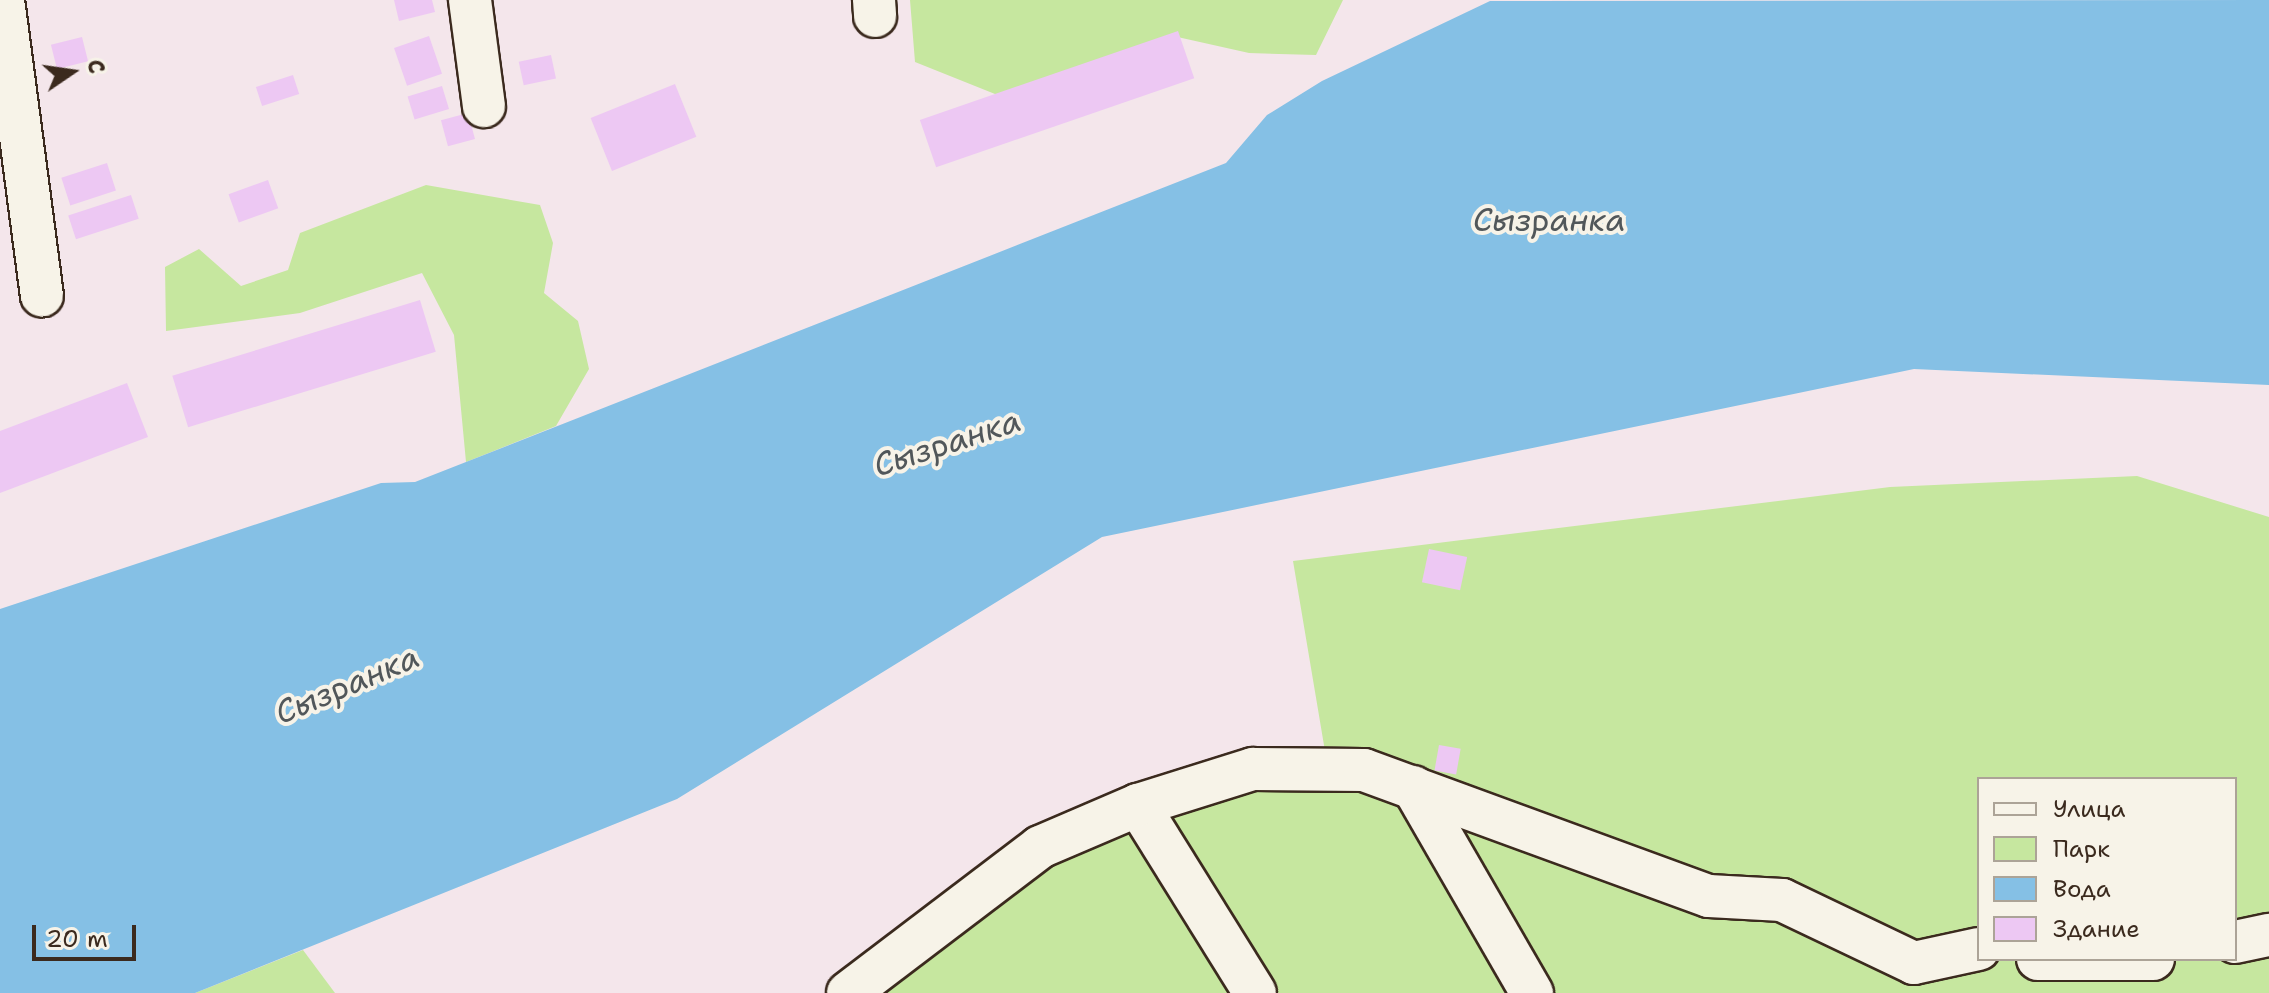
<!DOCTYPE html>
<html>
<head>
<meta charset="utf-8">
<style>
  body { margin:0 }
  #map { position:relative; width:2269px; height:993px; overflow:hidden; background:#f4e6eb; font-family:"Shantell Sans",sans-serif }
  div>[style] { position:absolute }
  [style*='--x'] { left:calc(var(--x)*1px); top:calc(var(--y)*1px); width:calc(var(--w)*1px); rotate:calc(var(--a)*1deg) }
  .green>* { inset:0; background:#c6e79f }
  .water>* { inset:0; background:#85c0e5 }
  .building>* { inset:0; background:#edc8f3; transform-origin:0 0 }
  .roads { filter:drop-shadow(2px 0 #3b2a1e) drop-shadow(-2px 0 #3b2a1e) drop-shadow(0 2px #3b2a1e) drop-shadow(0 -2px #3b2a1e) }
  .minor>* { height:42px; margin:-21px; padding:0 21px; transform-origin:21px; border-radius:21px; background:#f7f3e8 }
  span { translate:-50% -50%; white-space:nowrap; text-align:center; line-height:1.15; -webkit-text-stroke:8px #f7f3e8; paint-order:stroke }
  .water-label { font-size:32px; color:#51575a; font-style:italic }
  .legend { position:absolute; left:1977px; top:777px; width:260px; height:184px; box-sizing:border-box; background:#f7f3e8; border:2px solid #aca397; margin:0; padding:10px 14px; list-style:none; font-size:24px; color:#3b2a1e }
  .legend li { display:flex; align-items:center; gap:16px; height:40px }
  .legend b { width:40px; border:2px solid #aca397 }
  .north { position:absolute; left:32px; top:32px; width:80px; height:80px; -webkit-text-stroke:6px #f7f3e8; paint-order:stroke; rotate:77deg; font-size:22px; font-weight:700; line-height:32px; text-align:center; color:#3b2a1e }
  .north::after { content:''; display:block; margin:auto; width:28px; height:36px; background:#3b2a1e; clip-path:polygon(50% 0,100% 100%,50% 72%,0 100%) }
  .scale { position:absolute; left:32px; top:925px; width:104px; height:36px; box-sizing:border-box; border:4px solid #3b2a1e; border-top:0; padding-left:10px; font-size:24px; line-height:28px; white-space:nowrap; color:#3b2a1e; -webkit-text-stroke:6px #f7f3e8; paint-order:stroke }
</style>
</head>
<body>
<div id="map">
  <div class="green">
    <div style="clip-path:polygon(910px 0,1343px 0,1316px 55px,1249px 53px,1173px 36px,1005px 98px,915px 62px)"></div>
    <div style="clip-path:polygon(426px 185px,540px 205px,553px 243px,544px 293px,578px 321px,589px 369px,556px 426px,466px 462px,454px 335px,422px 273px,300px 313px,166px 331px,165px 267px,199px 249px,241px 286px,288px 270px,300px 233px)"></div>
    <div style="clip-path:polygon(evenodd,2137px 476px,2269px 517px,2269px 993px,848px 993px,1040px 847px,1328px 769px,1293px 561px,1890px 487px,2137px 476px,1979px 779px,2235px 779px,2235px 959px,1979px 959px,1979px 779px)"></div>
    <div style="clip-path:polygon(303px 950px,335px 993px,195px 993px)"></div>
  </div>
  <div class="water">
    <div style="clip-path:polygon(2269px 0,2269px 385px,1914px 369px,1102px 537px,677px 799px,195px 993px,0 993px,0 609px,381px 483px,415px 482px,1226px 163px,1267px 115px,1322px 81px,1490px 1px)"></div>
  </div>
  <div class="building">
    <div style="clip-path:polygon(394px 0,432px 0,435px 12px,399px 21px)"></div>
    <div style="left:1178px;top:31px;width:50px;height:273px;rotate:71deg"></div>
    <div style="left:429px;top:36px;width:40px;height:37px;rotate:71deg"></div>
    <div style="left:82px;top:37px;width:25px;height:32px;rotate:76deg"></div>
    <div style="left:551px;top:55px;width:24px;height:33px;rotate:78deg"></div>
    <div style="left:293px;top:75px;width:20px;height:39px;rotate:72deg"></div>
    <div style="left:675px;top:84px;width:57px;height:91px;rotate:68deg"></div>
    <div style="left:442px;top:86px;width:24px;height:36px;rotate:73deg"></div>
    <div style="left:468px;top:113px;width:27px;height:28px;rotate:75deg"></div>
    <div style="left:107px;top:163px;width:29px;height:48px;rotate:72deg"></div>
    <div style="left:268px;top:180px;width:30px;height:42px;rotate:70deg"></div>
    <div style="left:131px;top:195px;width:25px;height:66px;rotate:72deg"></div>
    <div style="left:420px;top:300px;width:54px;height:259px;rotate:73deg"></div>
    <div style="clip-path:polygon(127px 383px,148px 437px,0 493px,0 431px)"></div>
    <div style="left:1429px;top:549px;width:39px;height:34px;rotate:12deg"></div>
    <div style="left:1439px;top:745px;width:22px;height:26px;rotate:10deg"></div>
  </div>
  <div class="roads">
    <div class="minor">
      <div style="--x:3;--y:0;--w:298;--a:82.5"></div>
      <div style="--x:470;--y:0;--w:107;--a:82.5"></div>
      <div style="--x:874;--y:0;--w:16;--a:86"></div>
      <div style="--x:1413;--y:787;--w:238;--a:60"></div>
      <div style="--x:1138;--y:805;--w:221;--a:58.1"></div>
      <div style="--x:2235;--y:942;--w:35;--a:-12"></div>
      <div style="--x:2038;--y:959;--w:115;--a:0"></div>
      <div style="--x:848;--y:993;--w:241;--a:-37.2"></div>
      <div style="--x:1040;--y:847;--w:107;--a:-23.2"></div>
      <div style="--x:1138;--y:805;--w:121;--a:-17.4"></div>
      <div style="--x:1253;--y:769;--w:111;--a:0.5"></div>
      <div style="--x:1364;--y:770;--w:367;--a:20.1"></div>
      <div style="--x:1709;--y:896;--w:73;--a:3.1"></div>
      <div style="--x:1782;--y:900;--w:146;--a:25.5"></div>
      <div style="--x:1914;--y:963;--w:66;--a:-12.2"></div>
    </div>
  </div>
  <div class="water-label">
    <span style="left:1549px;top:220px">Сызранка</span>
    <span style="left:947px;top:443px;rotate:-18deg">Сызранка</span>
    <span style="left:347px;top:685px;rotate:-23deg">Сызранка</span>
  </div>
  <ul class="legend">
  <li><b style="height:10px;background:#f7f3e8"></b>Улица</li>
  <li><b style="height:22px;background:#c6e79f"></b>Парк</li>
  <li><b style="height:22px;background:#85c0e5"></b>Вода</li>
  <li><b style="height:22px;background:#edc8f3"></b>Здание</li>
  </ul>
  <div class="north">С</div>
  <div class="scale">20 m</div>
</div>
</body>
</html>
